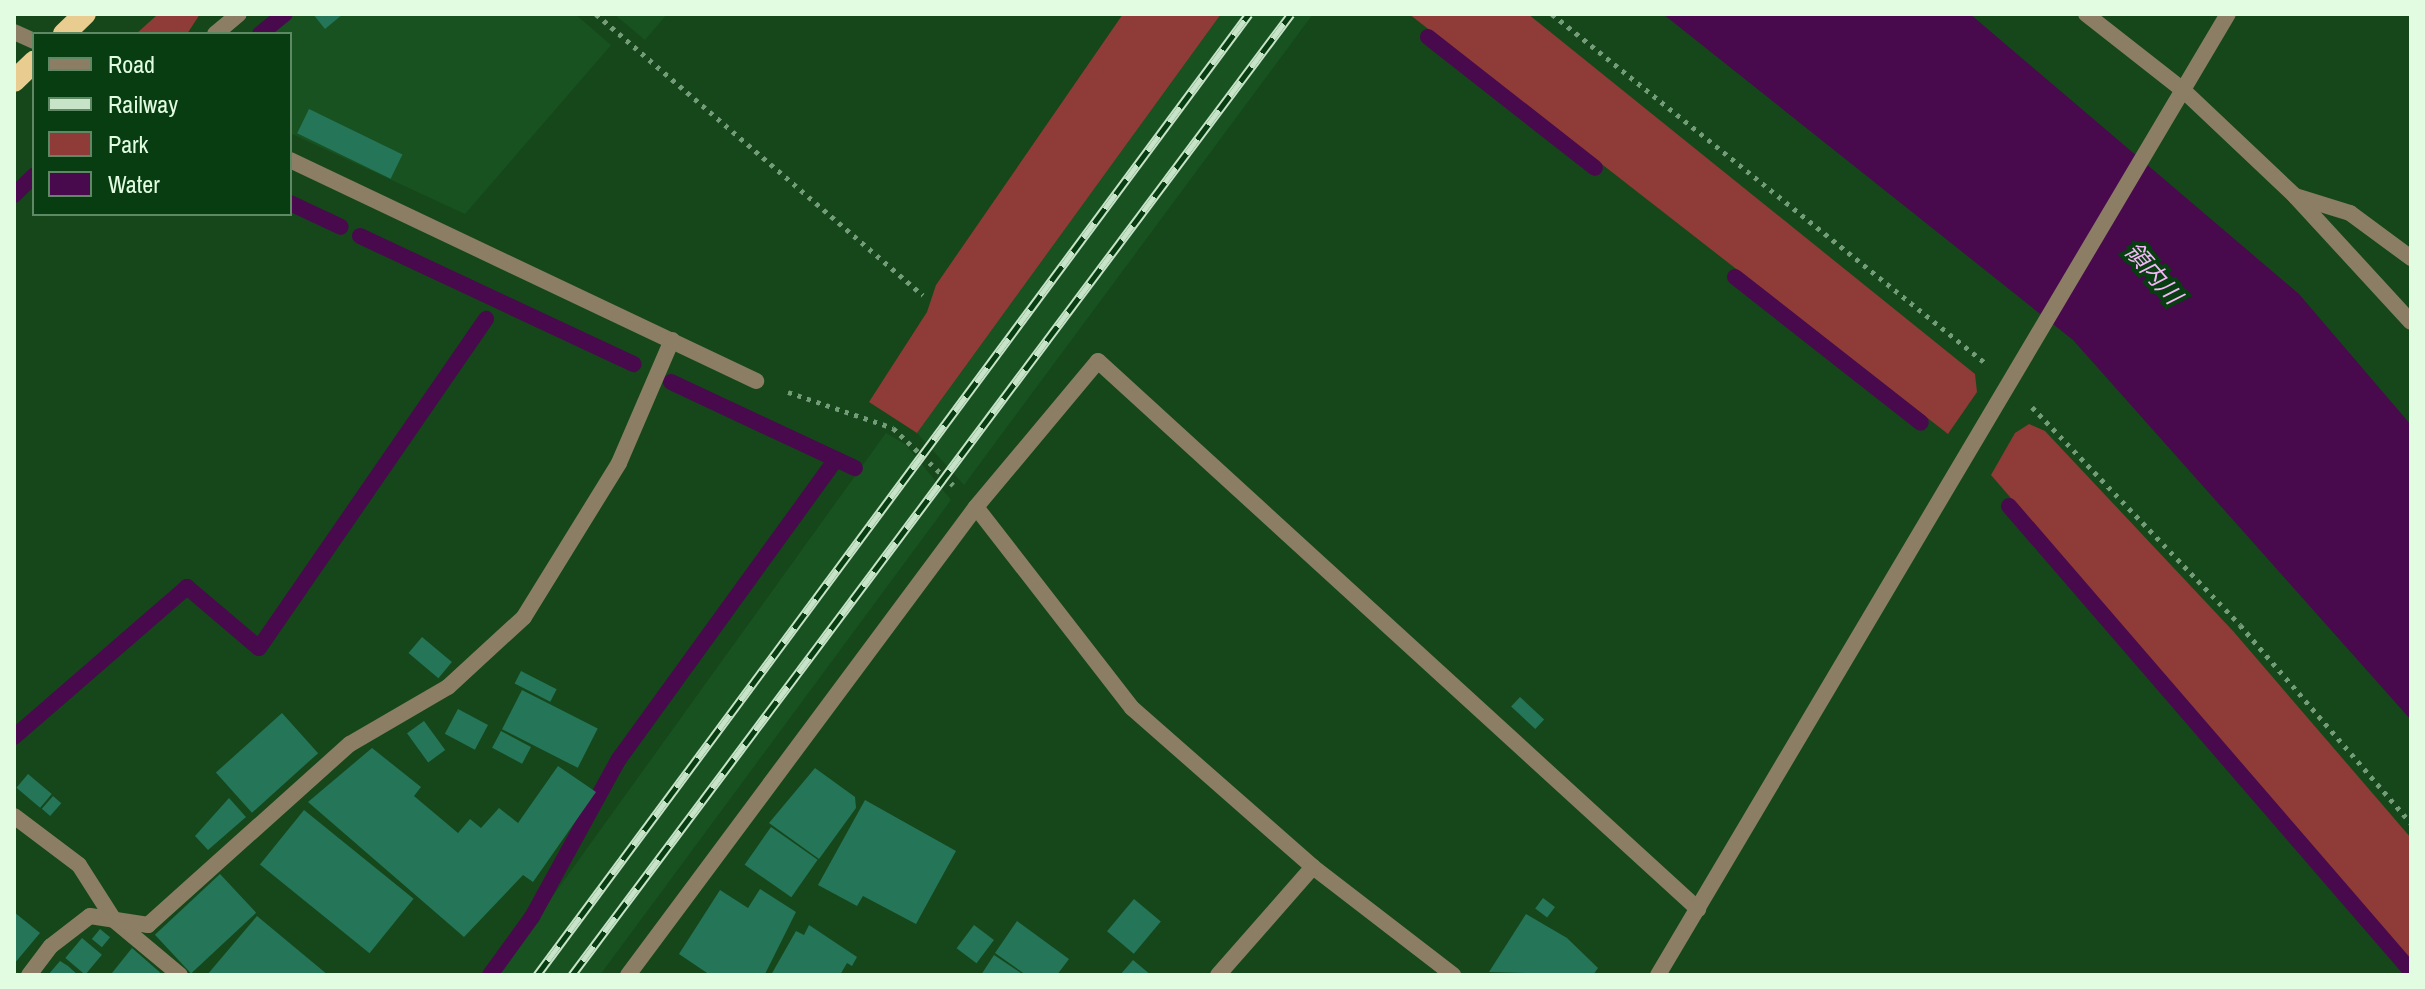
<!DOCTYPE html>
<html>
<head>
<meta charset="utf-8">
<style>
  body { margin:0 }
  #map { position:relative; width:2425px; height:989px; overflow:hidden; background:#15471b; font-family:"Archivo Narrow","Noto Sans JP",sans-serif }
  div>[style] { position:absolute }
  [style*='--x'] { left:calc(var(--x)*1px); top:calc(var(--y)*1px); width:calc(var(--w)*1px); rotate:calc(var(--a)*1deg) }
  .built>* { inset:0; background:#195221 }
  .green>* { inset:0; background:#8f3b37 }
  .water>* { inset:0; background:#480a4c }
  .stream>* { height:16px; margin:-8px; padding:0 8px; transform-origin:8px; border-radius:8px; background:#480a4c }
  .building>* { inset:0; background:#257558; transform-origin:0 0 }
  .path>* { height:5px; margin-top:-2.5px; transform-origin:0; background:repeating-linear-gradient(90deg,#759c79 0 4px,transparent 0 10px) }
  .service>* { height:16px; margin:-8px; padding:0 8px; transform-origin:8px; border-radius:8px; background:#8b7e64 }
  .minor>* { height:16px; margin:-8px; padding:0 8px; transform-origin:8px; border-radius:8px; background:#8b7e64 }
  .trunk>* { height:22px; margin:-11px; padding:0 11px; transform-origin:11px; border-radius:11px; background:#e8cc90 }
  .rail>* { height:9px; margin-top:-4.5px; transform-origin:0; background:repeating-linear-gradient(90deg,#073d10 0 18px,#c7e4c8 0 36px); box-sizing:border-box; border-block:2px solid #c7e4c8 }
  span { translate:-50% -50%; white-space:nowrap; text-align:center; line-height:1.15; -webkit-text-stroke:8px #073d10; paint-order:stroke }
  .water-label { font-size:24px; color:#f5b7f7; font-style:italic }
  .frame { position:absolute; inset:0; border:16px solid #e2fce2; pointer-events:none }
  .legend { position:absolute; left:32px; top:32px; width:260px; height:184px; box-sizing:border-box; background:#073d10; border:2px solid #5f8964; margin:0; padding:10px 14px; list-style:none; font-size:24px; color:#e2fce2 }
  .legend li { display:flex; align-items:center; gap:16px; height:40px }
  .legend b { width:40px; border:2px solid #5f8964 }
</style>
</head>
<body>
<div id="map">
  <div class="built">
    <div style="clip-path:polygon(294px 14px,575px 14px,611px 45px,465px 214px,290px 133px,290px 34px,270px 34px)"></div>
    <div style="clip-path:polygon(614px 14px,667px 14px,645px 40px)"></div>
    <div style="clip-path:polygon(1221px 14px,1313px 14px,964px 485px,917px 433px)"></div>
    <div style="clip-path:polygon(886px 433px,906px 445px,951px 500px,600px 975px,496px 975px)"></div>
  </div>
  <div class="green">
    <div style="clip-path:polygon(158px 14px,200px 14px,187px 34px,136px 34px)"></div>
    <div style="clip-path:polygon(1123px 14px,1221px 14px,917px 433px,869px 402px,927px 312px,936px 285px)"></div>
    <div style="clip-path:polygon(1409px 14px,1528px 14px,1975px 374px,1977px 392px,1948px 434px)"></div>
    <div style="clip-path:polygon(2029px 424px,2045px 431px,2233px 631px,2411px 838px,2411px 961px,1991px 475px,2015px 433px)"></div>
  </div>
  <div class="water">
    <div style="clip-path:polygon(1663px 14px,1970px 14px,2299px 294px,2411px 425px,2411px 720px,2073px 340px)"></div>
  </div>
  <div class="stream">
    <div style="--x:260;--y:34;--w:32;--a:-39"></div>
    <div style="--x:1428;--y:37;--w:212;--a:38.1"></div>
    <div style="--x:14;--y:195;--w:28;--a:-44"></div>
    <div style="--x:290;--y:203;--w:56;--a:25.2"></div>
    <div style="--x:360;--y:236;--w:302;--a:25.1"></div>
    <div style="--x:1735;--y:277;--w:236;--a:38.1"></div>
    <div style="--x:671;--y:382;--w:203;--a:25.1"></div>
    <div style="--x:2009;--y:506;--w:615;--a:49.16"></div>
    <div style="--x:14;--y:737;--w:229;--a:-40.9"></div>
    <div style="--x:187;--y:587;--w:94;--a:40.3"></div>
    <div style="--x:259;--y:648;--w:400;--a:-55.4"></div>
    <div style="--x:490;--y:975;--w:72;--a:-54.1"></div>
    <div style="--x:532;--y:917;--w:180;--a:-61.2"></div>
    <div style="--x:619;--y:759;--w:370;--a:-54.1"></div>
  </div>
  <div class="building">
    <div style="clip-path:polygon(313px 14px,343px 14px,325px 29px)"></div>
    <div style="left:309px;top:109px;width:104px;height:27px;rotate:26deg"></div>
    <div style="left:422px;top:637px;width:39px;height:21px;rotate:40deg"></div>
    <div style="left:521px;top:671px;width:40px;height:14px;rotate:27deg"></div>
    <div style="left:522px;top:690px;width:85px;height:44px;rotate:27deg"></div>
    <div style="left:1520px;top:697px;width:33px;height:13px;rotate:43deg"></div>
    <div style="left:458px;top:709px;width:34px;height:28px;rotate:28deg"></div>
    <div style="left:282px;top:713px;width:54px;height:89px;rotate:48deg"></div>
    <div style="left:424px;top:721px;width:36px;height:21px;rotate:54deg"></div>
    <div style="left:501px;top:731px;width:34px;height:19px;rotate:28deg"></div>
    <div style="clip-path:polygon(372px 748px,421px 787px,414px 796px,458px 833px,470px 819px,481px 828px,499px 808px,518px 823px,558px 766px,596px 792px,533px 882px,523px 875px,464px 937px,308px 802px)"></div>
    <div style="clip-path:polygon(815px 768px,855px 797px,856px 808px,819px 859px,769px 823px)"></div>
    <div style="left:28px;top:774px;width:31px;height:18px;rotate:40deg"></div>
    <div style="left:53px;top:796px;width:11px;height:17px;rotate:41deg"></div>
    <div style="clip-path:polygon(229px 798px,246px 817px,208px 850px,195px 836px)"></div>
    <div style="clip-path:polygon(865px 800px,956px 851px,916px 924px,863px 896px,857px 906px,818px 885px)"></div>
    <div style="left:304px;top:810px;width:141px;height:70px;rotate:39deg"></div>
    <div style="left:771px;top:827px;width:57px;height:46px;rotate:35deg"></div>
    <div style="left:220px;top:874px;width:53px;height:89px;rotate:47deg"></div>
    <div style="clip-path:polygon(760px 889px,796px 912px,765px 974px,710px 975px,679px 954px,720px 890px,748px 908px)"></div>
    <div style="left:1543px;top:898px;width:15px;height:13px;rotate:37deg"></div>
    <div style="left:1134px;top:899px;width:35px;height:42px;rotate:40deg"></div>
    <div style="clip-path:polygon(14px 912px,40px 933px,14px 964px)"></div>
    <div style="clip-path:polygon(1526px 914px,1567px 938px,1598px 968px,1593px 975px,1489px 972px)"></div>
    <div style="clip-path:polygon(257px 916px,328px 975px,207px 975px)"></div>
    <div style="clip-path:polygon(1017px 921px,1069px 959px,1057px 975px,1026px 975px,995px 953px)"></div>
    <div style="clip-path:polygon(809px 925px,857px 957px,852px 966px,847px 963px,840px 975px,771px 975px,796px 931px,804px 935px)"></div>
    <div style="left:974px;top:925px;width:25px;height:29px;rotate:37deg"></div>
    <div style="left:100px;top:929px;width:13px;height:13px;rotate:39deg"></div>
    <div style="left:82px;top:938px;width:26px;height:26px;rotate:40deg"></div>
    <div style="clip-path:polygon(132px 948px,163px 975px,112px 973px)"></div>
    <div style="clip-path:polygon(994px 955px,1024px 975px,981px 975px)"></div>
    <div style="clip-path:polygon(1133px 960px,1151px 975px,1120px 975px)"></div>
    <div style="clip-path:polygon(60px 961px,68px 966px,78px 975px,48px 975px)"></div>
  </div>
  <div class="path">
    <div style="--x:596;--y:14;--w:431;--a:40.7"></div>
    <div style="--x:1552;--y:14;--w:555;--a:38.85"></div>
    <div style="--x:788;--y:392;--w:111;--a:18.9"></div>
    <div style="--x:893;--y:428;--w:83;--a:43.5"></div>
    <div style="--x:2032;--y:407;--w:301;--a:46.3"></div>
    <div style="--x:2240;--y:625;--w:262;--a:49.2"></div>
  </div>
  <div class="service">
    <div style="--x:2295;--y:196;--w:58;--a:17.2"></div>
    <div style="--x:2350;--y:213;--w:76;--a:36.4"></div>
    <div style="--x:14;--y:816;--w:81;--a:37"></div>
    <div style="--x:79;--y:865;--w:65;--a:57.5"></div>
    <div style="--x:114;--y:920;--w:86;--a:39.8"></div>
  </div>
  <div class="minor">
    <div style="--x:2086;--y:14;--w:123;--a:38.1"></div>
    <div style="--x:2183;--y:90;--w:154;--a:43.4"></div>
    <div style="--x:2295;--y:196;--w:171;--a:47.4"></div>
    <div style="--x:14;--y:32;--w:22;--a:24"></div>
    <div style="--x:215;--y:34;--w:31;--a:-40"></div>
    <div style="--x:290;--y:160;--w:516;--a:25.37"></div>
    <div style="--x:976;--y:507;--w:254;--a:52.2"></div>
    <div style="--x:1132;--y:708;--w:241;--a:41.3"></div>
    <div style="--x:1313;--y:867;--w:177;--a:37.6"></div>
    <div style="--x:29;--y:975;--w:36;--a:-53"></div>
    <div style="--x:51;--y:946;--w:49;--a:-37.6"></div>
    <div style="--x:90;--y:916;--w:59;--a:8.8"></div>
    <div style="--x:148;--y:925;--w:271;--a:-41.9"></div>
    <div style="--x:350;--y:744;--w:113;--a:-30.2"></div>
    <div style="--x:448;--y:687;--w:103;--a:-42.6"></div>
    <div style="--x:524;--y:617;--w:181;--a:-58.3"></div>
    <div style="--x:619;--y:463;--w:134;--a:-66.7"></div>
    <div style="--x:628;--y:975;--w:583;--a:-53.37"></div>
    <div style="--x:976;--y:507;--w:190;--a:-50.1"></div>
    <div style="--x:1098;--y:361;--w:813;--a:42.41"></div>
    <div style="--x:1218;--y:975;--w:144;--a:-48.7"></div>
    <div style="--x:1658;--y:975;--w:1117;--a:-59.33"></div>
  </div>
  <div class="trunk">
    <div style="--x:64;--y:34;--w:29;--a:-44"></div>
    <div style="--x:14;--y:81;--w:28;--a:-44"></div>
  </div>
  <div class="rail">
    <div style="--x:537;--y:975;--w:1196;--a:-53.47"></div>
    <div style="--x:572;--y:975;--w:1200;--a:-53.2"></div>
  </div>
  <div class="water-label">
    <span style="left:2153px;top:273px;rotate:49deg">領内川</span>
  </div>
  <div class="frame"></div>
  <ul class="legend">
  <li><b style="height:10px;background:#8b7e64"></b>Road</li>
  <li><b style="height:10px;background:#c7e4c8"></b>Railway</li>
  <li><b style="height:22px;background:#8f3b37"></b>Park</li>
  <li><b style="height:22px;background:#480a4c"></b>Water</li>
  </ul>
</div>
</body>
</html>
